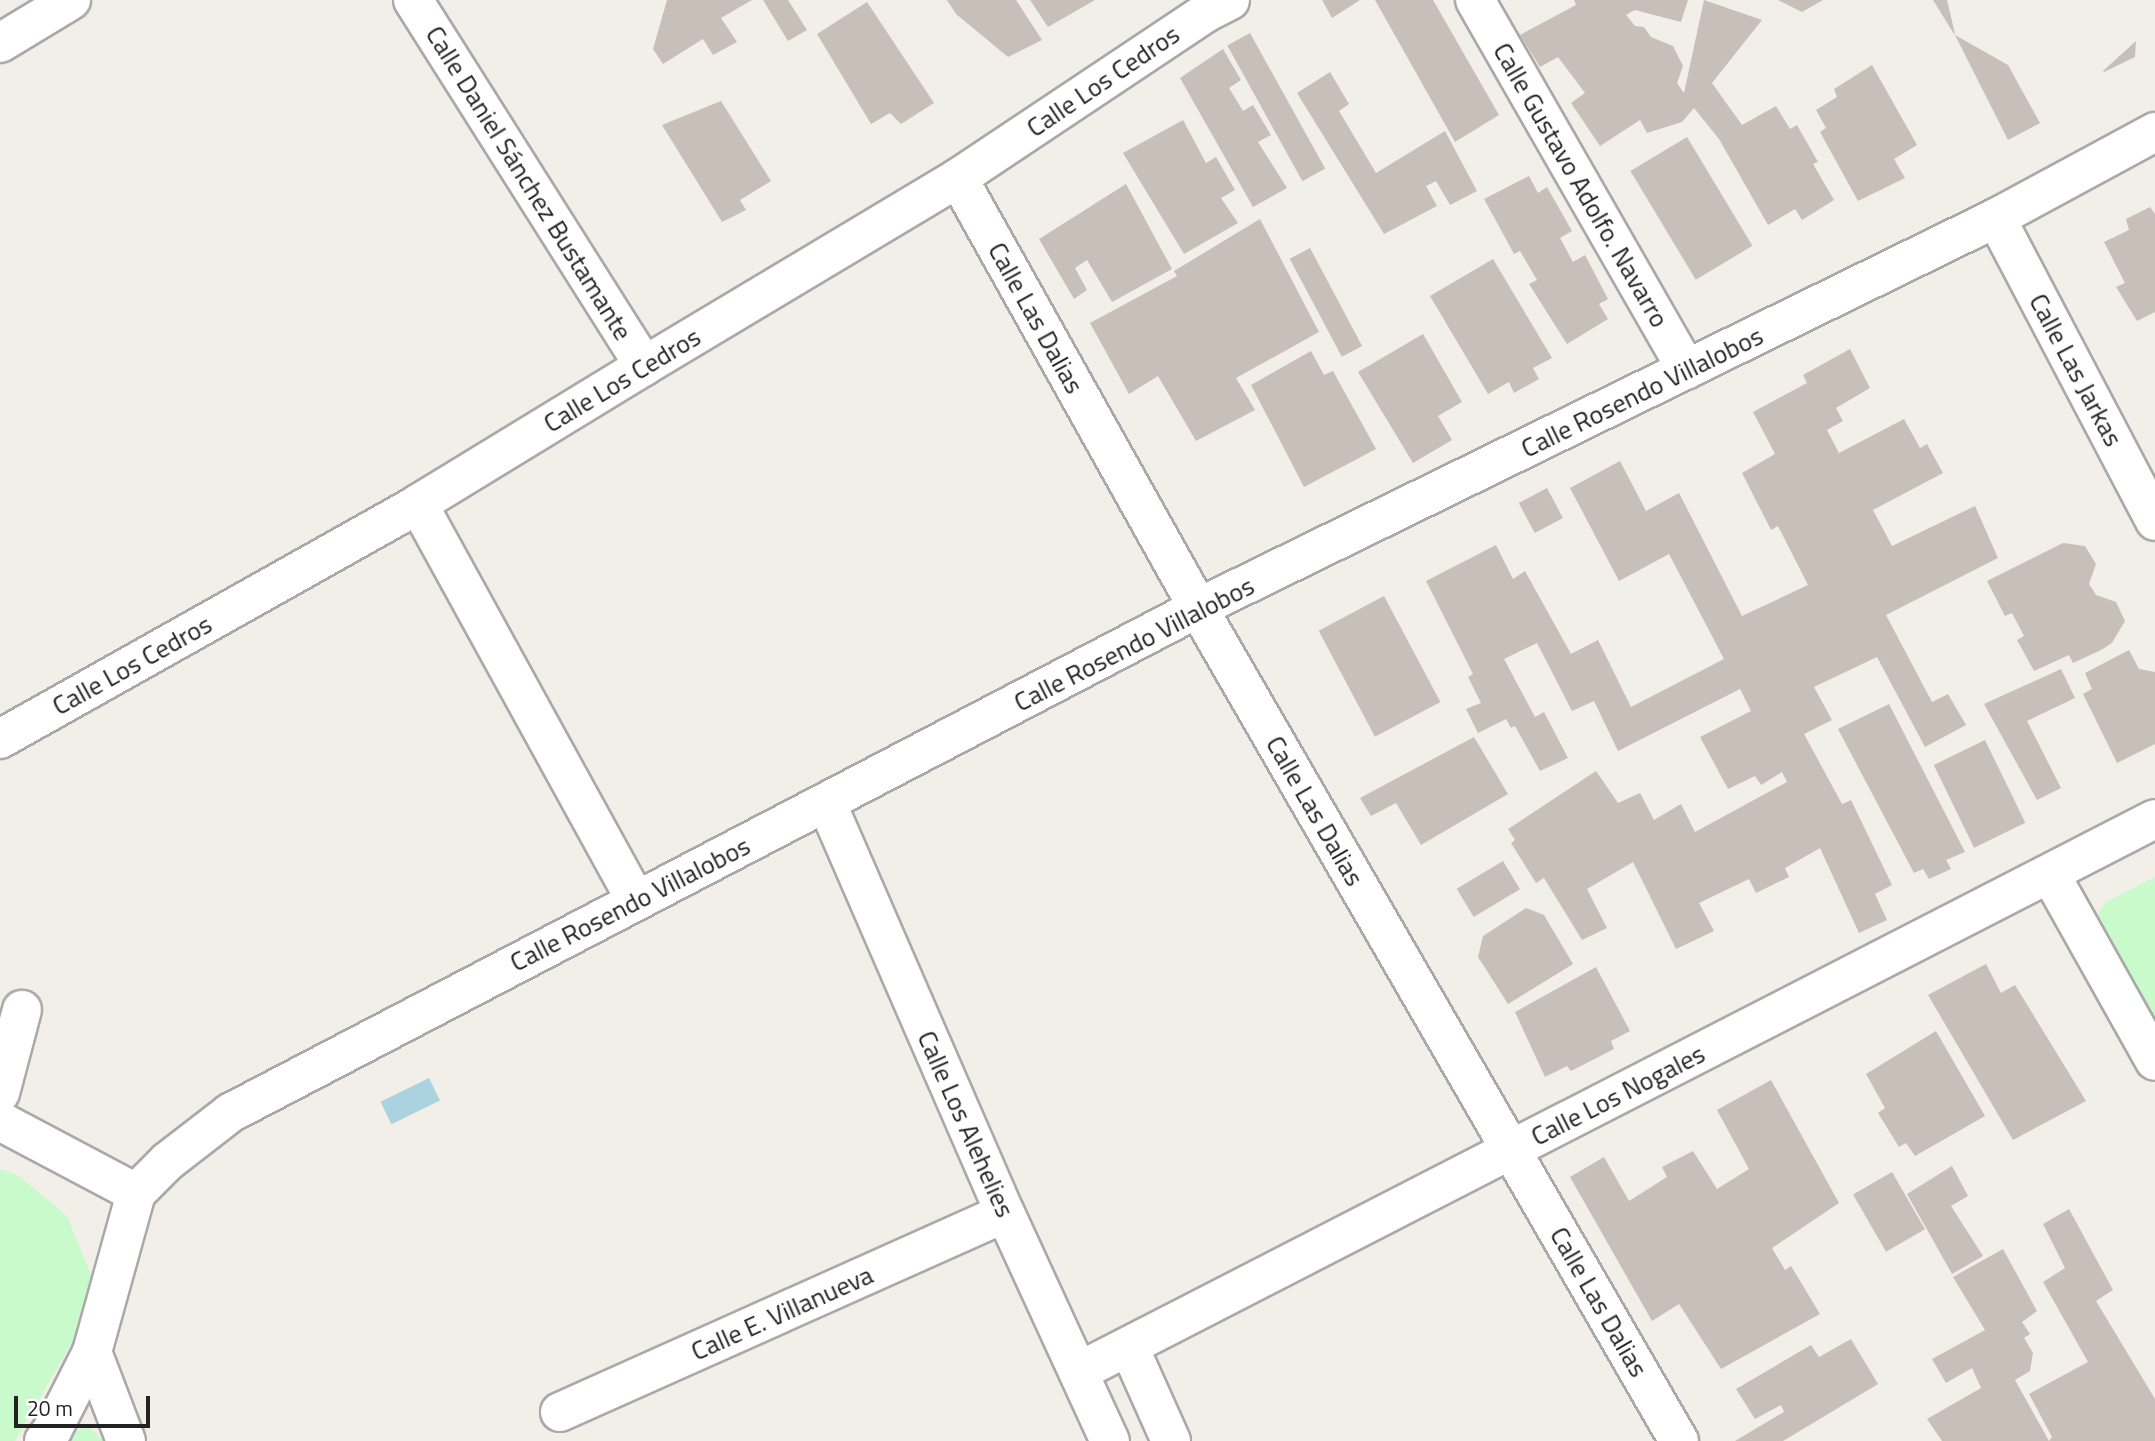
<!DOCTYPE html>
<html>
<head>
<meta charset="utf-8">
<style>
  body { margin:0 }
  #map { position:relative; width:2155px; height:1441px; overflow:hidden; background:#f2efe9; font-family:"Titillium Web",sans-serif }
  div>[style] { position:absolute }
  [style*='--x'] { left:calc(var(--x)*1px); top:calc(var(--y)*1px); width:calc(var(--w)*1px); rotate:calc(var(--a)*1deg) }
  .park>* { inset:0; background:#c8facc }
  .water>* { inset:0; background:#aad3df; transform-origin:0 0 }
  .building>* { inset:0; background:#c7bfb8; transform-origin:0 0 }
  .roads { filter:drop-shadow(2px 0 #a9a9a9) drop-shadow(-2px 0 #a9a9a9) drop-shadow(0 2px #a9a9a9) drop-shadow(0 -2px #a9a9a9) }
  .minor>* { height:38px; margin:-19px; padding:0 19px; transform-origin:19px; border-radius:19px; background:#fff }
  .tertiary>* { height:38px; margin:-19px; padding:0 19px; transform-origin:19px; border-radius:19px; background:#fff }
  span { translate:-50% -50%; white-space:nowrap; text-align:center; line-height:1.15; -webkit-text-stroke:6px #fff; paint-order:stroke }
  .street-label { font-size:26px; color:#222 }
  .scale { position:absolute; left:14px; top:1396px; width:136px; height:32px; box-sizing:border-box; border:4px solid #222; border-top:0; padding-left:9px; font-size:21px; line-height:24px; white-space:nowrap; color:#222; -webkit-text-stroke:5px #fff; paint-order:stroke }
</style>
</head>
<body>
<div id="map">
  <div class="park">
    <div style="clip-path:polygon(2155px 877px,2155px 1030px,2096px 924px,2099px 912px,2106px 902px)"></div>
    <div style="clip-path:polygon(0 1169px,18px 1175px,67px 1216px,91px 1275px,79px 1330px,15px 1441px,0 1441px)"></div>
    <div style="clip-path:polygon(87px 1425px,104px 1441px,68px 1441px,72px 1435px)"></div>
  </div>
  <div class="water">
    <div style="left:429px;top:1078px;width:25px;height:54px;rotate:64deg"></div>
  </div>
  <div class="building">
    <div style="clip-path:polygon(667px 0,752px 0,721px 18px,737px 42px,713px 55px,703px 39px,663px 64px,653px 49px)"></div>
    <div style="clip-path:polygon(763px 0,788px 0,807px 30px,788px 41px)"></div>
    <div style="clip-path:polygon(947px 0,1016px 0,1042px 40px,1008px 57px,956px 14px)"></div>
    <div style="clip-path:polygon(1030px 0,1095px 0,1048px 27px)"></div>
    <div style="clip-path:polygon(1322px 0,1360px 0,1332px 18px)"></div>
    <div style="clip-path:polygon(1375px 0,1433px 0,1499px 115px,1455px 142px)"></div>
    <div style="clip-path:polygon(1574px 0,1688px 0,1681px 22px,1635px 10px,1626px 15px,1635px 26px,1644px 27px,1651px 37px,1673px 46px,1683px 66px,1677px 83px,1684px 93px,1704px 0,1762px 20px,1712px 83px,1742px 125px,1776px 106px,1790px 129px,1797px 125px,1818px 162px,1813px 164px,1834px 200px,1802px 220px,1795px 209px,1768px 225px,1719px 139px,1694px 108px,1682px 122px,1647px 133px,1640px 120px,1600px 146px,1571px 103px,1585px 93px,1558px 57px,1540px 67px,1520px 35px,1576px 5px)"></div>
    <div style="clip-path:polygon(1778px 0,1823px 0,1802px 12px)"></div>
    <div style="clip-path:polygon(1933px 0,1947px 0,1955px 34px,1954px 34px)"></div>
    <div style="clip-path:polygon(867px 2px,934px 103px,901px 124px,890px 113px,871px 124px,817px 34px)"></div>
    <div style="left:1250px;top:33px;width:155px;height:26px;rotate:61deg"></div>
    <div style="clip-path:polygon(1955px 35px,2008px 65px,2040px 123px,2008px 140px)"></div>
    <div style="clip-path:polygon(2136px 41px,2135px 57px,2104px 72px,2103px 71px)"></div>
    <div style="clip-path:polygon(1223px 49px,1241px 80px,1229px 88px,1243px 111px,1253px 105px,1271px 135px,1258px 142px,1287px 188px,1253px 207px,1180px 78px)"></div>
    <div style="clip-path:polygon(1872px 65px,1917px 145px,1894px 159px,1905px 178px,1858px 201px,1820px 132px,1826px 128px,1816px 110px,1837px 97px,1834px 89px)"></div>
    <div style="clip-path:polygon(1330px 72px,1349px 104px,1339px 111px,1376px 173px,1445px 131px,1477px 191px,1450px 205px,1436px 181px,1426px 186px,1437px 206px,1384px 234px,1297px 93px)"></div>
    <div style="clip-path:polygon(721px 101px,771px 181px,740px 200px,746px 210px,722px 222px,662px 125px)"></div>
    <div style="clip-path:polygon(1183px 120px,1206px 163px,1216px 157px,1235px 190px,1221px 198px,1238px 223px,1184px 254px,1123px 153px)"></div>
    <div style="left:1687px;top:137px;width:127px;height:66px;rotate:59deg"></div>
    <div style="clip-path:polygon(1529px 176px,1538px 193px,1547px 187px,1572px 231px,1560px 238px,1573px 262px,1585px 255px,1608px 299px,1599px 304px,1608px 319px,1567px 344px,1529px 284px,1537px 280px,1520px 251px,1514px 254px,1484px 199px)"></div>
    <div style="clip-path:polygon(1126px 184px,1172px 269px,1112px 302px,1087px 260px,1075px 268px,1087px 290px,1074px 299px,1039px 239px)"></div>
    <div style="clip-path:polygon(2150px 207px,2155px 214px,2155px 312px,2137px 321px,2116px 287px,2125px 283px,2104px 242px,2129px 230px,2126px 219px)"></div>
    <div style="clip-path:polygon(1260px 219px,1319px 332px,1236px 378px,1255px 410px,1196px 441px,1158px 376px,1129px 394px,1090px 323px,1177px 276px,1174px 271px)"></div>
    <div style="left:1310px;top:248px;width:111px;height:23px;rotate:62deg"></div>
    <div style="clip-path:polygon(1493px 259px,1552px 358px,1533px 368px,1539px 379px,1514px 393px,1509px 382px,1488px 394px,1430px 296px)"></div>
    <div style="clip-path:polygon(1423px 334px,1462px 402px,1438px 416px,1452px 440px,1413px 463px,1358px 372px)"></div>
    <div style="clip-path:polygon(1850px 349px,1870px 388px,1836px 408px,1843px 421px,1827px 430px,1839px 453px,1904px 419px,1920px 448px,1927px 444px,1943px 473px,1873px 510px,1892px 546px,1975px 506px,1998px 558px,1886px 615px,1932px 702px,1948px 694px,1966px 725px,1925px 747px,1877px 657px,1814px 687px,1832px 720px,1804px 734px,1842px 804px,1851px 800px,1892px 885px,1875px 894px,1887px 920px,1859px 933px,1820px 848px,1785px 868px,1789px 877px,1756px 893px,1749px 879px,1699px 903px,1714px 931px,1676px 949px,1633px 862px,1587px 889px,1607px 928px,1582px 940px,1544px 878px,1536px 883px,1511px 843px,1515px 840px,1508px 829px,1596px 771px,1618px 803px,1640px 793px,1654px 820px,1681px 804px,1695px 832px,1787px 782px,1782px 772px,1761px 785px,1755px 776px,1728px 789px,1700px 737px,1751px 711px,1740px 689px,1618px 751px,1594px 701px,1572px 711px,1537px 643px,1504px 659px,1535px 717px,1544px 712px,1568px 758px,1540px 771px,1515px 726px,1511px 728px,1506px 719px,1478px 733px,1466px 709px,1481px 703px,1468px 677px,1473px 674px,1426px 581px,1496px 545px,1513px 579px,1525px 571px,1571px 654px,1598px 640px,1631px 707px,1724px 659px,1669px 554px,1619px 581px,1570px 488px,1620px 461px,1646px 511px,1679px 493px,1742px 616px,1808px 585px,1778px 526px,1771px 530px,1742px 473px,1775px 454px,1753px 412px,1807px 383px,1803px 375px)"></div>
    <div style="clip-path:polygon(1311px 351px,1324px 375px,1333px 371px,1376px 449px,1304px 487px,1251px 385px)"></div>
    <div style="left:1547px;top:488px;width:34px;height:32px;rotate:62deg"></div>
    <div style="clip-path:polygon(2063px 543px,2085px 546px,2096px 564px,2089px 584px,2096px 595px,2116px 602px,2125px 621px,2112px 643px,2101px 650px,2073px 663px,2069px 655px,2034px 671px,2017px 640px,2024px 636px,2012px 613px,2005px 616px,1987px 581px)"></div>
    <div style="left:1384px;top:596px;width:120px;height:74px;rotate:62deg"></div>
    <div style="clip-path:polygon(2129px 650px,2139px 669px,2155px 672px,2155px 744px,2117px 763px,2083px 694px,2092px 689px,2085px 673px)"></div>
    <div style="clip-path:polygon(2061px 669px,2075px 698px,2027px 721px,2061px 788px,2037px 800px,1984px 704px)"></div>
    <div style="clip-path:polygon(1889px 704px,1965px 852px,1946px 860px,1951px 869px,1929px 879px,1923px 869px,1914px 873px,1838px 729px)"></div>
    <div style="clip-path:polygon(1474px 737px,1508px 794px,1421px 845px,1396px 803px,1371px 816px,1360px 798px)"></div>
    <div style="left:1985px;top:740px;width:92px;height:57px;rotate:64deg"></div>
    <div style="left:1503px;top:861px;width:33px;height:54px;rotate:59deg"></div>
    <div style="clip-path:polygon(1526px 908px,1544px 915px,1573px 964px,1508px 1004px,1478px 957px,1483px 936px)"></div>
    <div style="clip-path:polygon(1986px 964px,2001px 993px,2015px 985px,2086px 1101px,2013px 1140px,1928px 995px)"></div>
    <div style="clip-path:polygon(1596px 967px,1630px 1031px,1611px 1041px,1614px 1049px,1571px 1071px,1567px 1066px,1545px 1077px,1515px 1012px)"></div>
    <div style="clip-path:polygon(1936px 1031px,1985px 1116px,1915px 1156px,1906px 1143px,1899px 1147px,1878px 1113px,1885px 1108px,1866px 1074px)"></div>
    <div style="clip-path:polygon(1771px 1080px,1839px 1203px,1772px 1248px,1785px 1270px,1791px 1266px,1820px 1314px,1721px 1369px,1679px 1304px,1652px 1321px,1570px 1177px,1604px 1157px,1629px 1201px,1667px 1177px,1662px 1167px,1693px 1151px,1717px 1189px,1749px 1169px,1717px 1110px)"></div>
    <div style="clip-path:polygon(1952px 1166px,1968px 1196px,1951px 1206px,1983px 1256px,1952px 1274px,1907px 1194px)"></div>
    <div style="left:1892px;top:1172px;width:66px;height:45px;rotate:60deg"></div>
    <div style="clip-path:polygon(2069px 1209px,2113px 1290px,2096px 1301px,2155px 1399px,2155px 1441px,2049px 1441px,2052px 1437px,2029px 1394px,2088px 1362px,2043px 1282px,2065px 1268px,2043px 1224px)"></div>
    <div style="clip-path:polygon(2003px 1249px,2037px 1311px,2022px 1322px,2030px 1334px,2024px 1338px,2033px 1353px,2030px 1371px,2015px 1380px,2049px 1441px,1942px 1441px,1927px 1419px,1981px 1388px,1972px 1368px,1946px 1383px,1932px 1359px,1985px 1330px,1953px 1277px)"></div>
    <div style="clip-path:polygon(1851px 1339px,1878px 1384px,1783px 1441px,1735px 1441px,1784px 1412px,1781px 1405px,1755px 1419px,1736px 1389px,1811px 1345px,1819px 1357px)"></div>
  </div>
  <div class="roads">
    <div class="minor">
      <div style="--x:1475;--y:0;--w:426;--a:60.2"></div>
      <div style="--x:0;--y:43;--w:83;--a:-31.2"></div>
      <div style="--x:958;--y:178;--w:297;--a:-33.7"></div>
      <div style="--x:1205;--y:13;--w:28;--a:-27"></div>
      <div style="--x:1996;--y:218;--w:342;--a:62.3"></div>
      <div style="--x:418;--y:504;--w:453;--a:61.2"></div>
      <div style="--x:0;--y:739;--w:480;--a:-29.3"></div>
      <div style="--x:418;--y:504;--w:265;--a:-31.4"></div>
      <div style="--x:827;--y:804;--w:446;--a:66.5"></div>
      <div style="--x:1005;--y:1213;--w:251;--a:65.3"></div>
      <div style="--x:2050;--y:874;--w:214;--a:60.7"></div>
      <div style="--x:0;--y:1093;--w:86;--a:-75.2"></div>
      <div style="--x:0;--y:1121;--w:154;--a:27.9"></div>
      <div style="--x:1129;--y:1347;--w:103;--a:65.9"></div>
      <div style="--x:92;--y:1352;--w:95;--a:69.1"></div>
      <div style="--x:1080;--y:1371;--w:1208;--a:-27.18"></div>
      <div style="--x:560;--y:1412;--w:487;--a:-24.1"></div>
      <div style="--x:44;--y:1441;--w:15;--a:-53"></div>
      <div style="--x:53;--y:1429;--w:86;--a:-63.1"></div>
      <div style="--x:92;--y:1352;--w:165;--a:-74.5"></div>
      <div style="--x:136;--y:1193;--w:45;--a:-45"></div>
      <div style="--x:168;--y:1161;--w:78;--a:-37.7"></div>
      <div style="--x:230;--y:1113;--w:1092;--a:-27.55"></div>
      <div style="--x:1198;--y:608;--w:888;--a:-26.05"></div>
      <div style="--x:1996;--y:218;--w:181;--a:-28.4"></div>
    </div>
    <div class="tertiary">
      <div style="--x:413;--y:0;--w:433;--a:57.7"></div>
      <div style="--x:644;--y:366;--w:366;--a:-30.9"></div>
      <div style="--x:958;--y:178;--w:492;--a:60.8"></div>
      <div style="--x:1198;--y:608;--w:962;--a:60"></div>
    </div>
  </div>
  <div class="street-label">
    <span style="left:1103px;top:81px;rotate:-34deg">Calle Los Cedros</span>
    <span style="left:529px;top:183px;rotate:58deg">Calle Daniel Sánchez Bustamante</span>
    <span style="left:1581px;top:185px;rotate:60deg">Calle Gustavo Adolfo. Navarro</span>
    <span style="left:1036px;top:318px;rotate:61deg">Calle Las Dalias</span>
    <span style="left:2076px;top:370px;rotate:62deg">Calle Las Jarkas</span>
    <span style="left:622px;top:380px;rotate:-31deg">Calle Los Cedros</span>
    <span style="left:1642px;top:392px;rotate:-26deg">Calle Rosendo Villalobos</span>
    <span style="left:1134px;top:644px;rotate:-27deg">Calle Rosendo Villalobos</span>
    <span style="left:132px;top:665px;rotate:-29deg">Calle Los Cedros</span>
    <span style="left:1315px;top:811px;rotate:60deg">Calle Las Dalias</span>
    <span style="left:630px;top:904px;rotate:-27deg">Calle Rosendo Villalobos</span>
    <span style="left:1618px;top:1095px;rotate:-27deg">Calle Los Nogales</span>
    <span style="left:966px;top:1124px;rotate:66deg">Calle Los Alehelies</span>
    <span style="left:1599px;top:1302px;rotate:60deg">Calle Las Dalias</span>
    <span style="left:782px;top:1313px;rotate:-24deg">Calle E. Villanueva</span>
  </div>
  <div class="scale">20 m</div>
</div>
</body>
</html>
